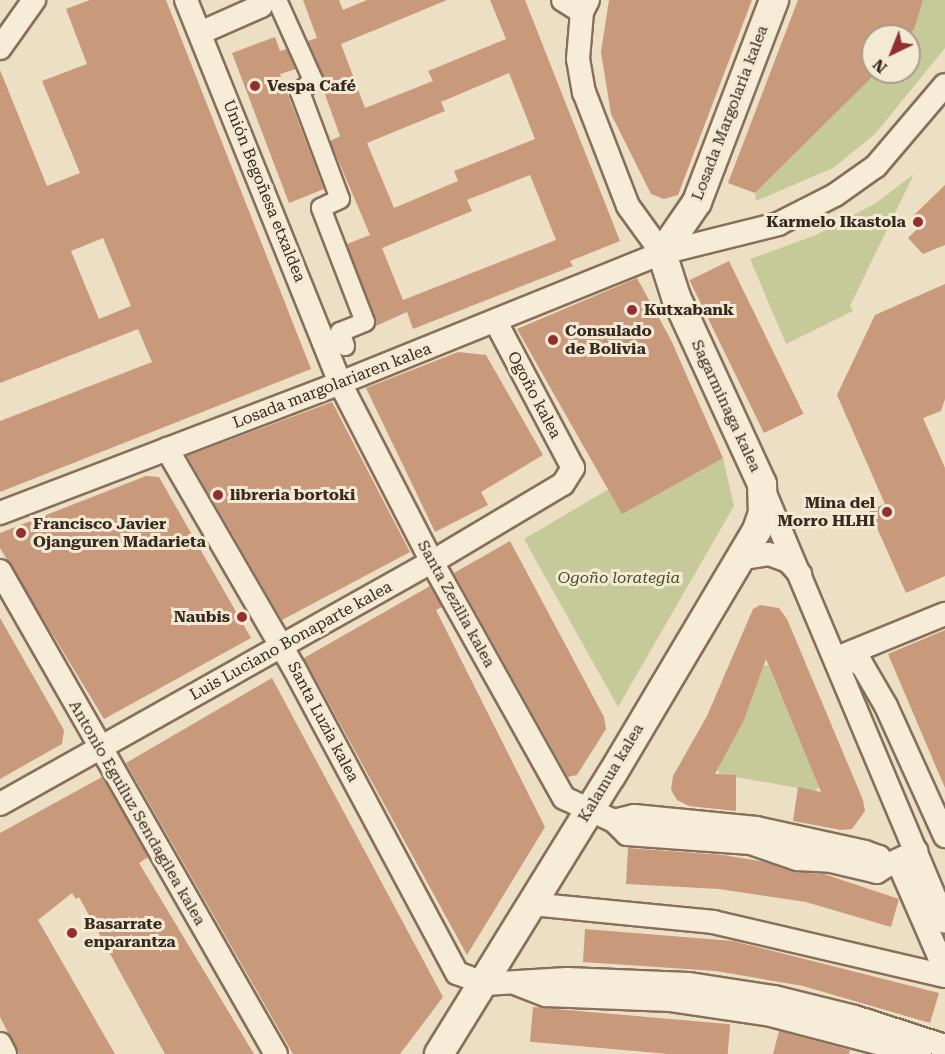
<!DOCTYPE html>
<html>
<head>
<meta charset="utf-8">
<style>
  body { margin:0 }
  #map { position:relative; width:945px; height:1054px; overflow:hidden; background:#ecdfc4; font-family:"Roboto Serif",serif }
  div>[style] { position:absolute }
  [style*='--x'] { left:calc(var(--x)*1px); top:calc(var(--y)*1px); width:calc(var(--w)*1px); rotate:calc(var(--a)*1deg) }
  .green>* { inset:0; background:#c6ca99 }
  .building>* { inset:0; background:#c9997c; transform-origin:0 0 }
  .roads { filter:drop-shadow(2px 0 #86705b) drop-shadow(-2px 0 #86705b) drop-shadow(0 2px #86705b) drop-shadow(0 -2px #86705b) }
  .pedestrian>* { height:18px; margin:-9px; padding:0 9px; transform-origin:9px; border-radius:9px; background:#f7ecd7 }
  .minor>* { height:22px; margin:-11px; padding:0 11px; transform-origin:11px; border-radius:11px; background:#f7ecd7 }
  .tertiary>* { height:28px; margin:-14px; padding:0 14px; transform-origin:14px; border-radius:14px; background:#f7ecd7 }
  .dots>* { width:16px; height:16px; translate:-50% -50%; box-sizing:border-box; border:3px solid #f4e9d3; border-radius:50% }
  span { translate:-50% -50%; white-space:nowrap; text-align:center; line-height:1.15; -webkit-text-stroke:6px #f4e9d3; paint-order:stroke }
  .poi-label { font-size:16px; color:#37291f; font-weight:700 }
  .left { translate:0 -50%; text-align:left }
  .right { translate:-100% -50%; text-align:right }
  .street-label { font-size:16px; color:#37291f }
  .park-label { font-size:16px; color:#495226; font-style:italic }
  .north { position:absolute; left:861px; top:24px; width:60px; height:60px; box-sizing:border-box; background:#f4e9d3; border:2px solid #a89c8b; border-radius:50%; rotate:223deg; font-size:16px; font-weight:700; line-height:24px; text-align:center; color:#37291f }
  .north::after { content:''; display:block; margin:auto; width:21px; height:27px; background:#932e33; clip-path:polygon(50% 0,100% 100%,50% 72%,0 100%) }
</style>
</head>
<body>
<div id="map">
  <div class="green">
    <div style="clip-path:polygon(923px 0,945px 0,945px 48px,875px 134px,833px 168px,756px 201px,755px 193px,876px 72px,909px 72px,908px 36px)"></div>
    <div style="clip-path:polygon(914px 174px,850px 306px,853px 311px,786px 344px,750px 259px,816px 235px,876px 203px)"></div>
    <div style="clip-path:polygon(723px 458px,734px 506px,618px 707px,524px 539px,609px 489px)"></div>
    <div style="clip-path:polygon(768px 665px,819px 787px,815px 791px,719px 774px,718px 769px,763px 666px)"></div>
  </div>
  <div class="building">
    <div style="clip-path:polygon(evenodd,90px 0,166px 0,311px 369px,0 492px,0 421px,152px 362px,138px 329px,0 383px,0 70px,47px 186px,80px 173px,42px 81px,87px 64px,66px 9px,90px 0,103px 238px,131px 306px,99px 319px,71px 251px,103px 238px)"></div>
    <div style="clip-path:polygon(evenodd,303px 0,339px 0,343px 10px,367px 0,447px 0,341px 44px,365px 108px,433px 81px,428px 71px,506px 39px,490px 0,525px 0,620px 241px,570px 261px,573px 266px,413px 329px,407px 312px,376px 326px,347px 244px,370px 235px,330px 141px,340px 136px,322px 86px,323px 75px,308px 41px,317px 38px,303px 0,509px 73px,535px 139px,454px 171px,458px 181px,394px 208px,367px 143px,445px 111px,441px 102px,509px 73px,303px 0,530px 175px,556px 240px,403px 300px,382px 248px,472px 211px,467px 200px,530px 175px)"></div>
    <div style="clip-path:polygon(609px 0,752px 0,678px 195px,664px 199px,651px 194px,611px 114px,601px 52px)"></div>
    <div style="clip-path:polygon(798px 0,923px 0,914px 29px,908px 36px,873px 36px,873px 76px,755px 193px,728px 183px)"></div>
    <div style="clip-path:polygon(275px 37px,280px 51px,287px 49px,296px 69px,280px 74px,324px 189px,289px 203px,232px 53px)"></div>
    <div style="clip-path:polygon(945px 185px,945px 245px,923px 254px,908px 238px,921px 225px,912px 217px)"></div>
    <div style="left:729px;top:261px;width:170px;height:44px;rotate:64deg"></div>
    <div style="clip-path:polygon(637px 278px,671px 340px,723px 458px,622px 514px,517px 329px)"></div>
    <div style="clip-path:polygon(945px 284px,945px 399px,941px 411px,923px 418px,945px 468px,945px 576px,906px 593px,869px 510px,885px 504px,837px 395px,875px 315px)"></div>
    <div style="clip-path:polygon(458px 352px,486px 355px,543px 455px,481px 492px,488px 505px,435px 532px,366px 388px)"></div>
    <div style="clip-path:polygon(332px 402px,410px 552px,282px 620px,187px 456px)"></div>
    <div style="clip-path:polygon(146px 476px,159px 477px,251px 638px,104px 719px,0 548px,0 533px)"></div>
    <div style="clip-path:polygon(510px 541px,604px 717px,606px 729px,577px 775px,568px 777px,454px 573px)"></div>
    <div style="clip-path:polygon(430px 586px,442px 607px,436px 610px,545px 827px,467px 955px,304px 658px)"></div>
    <div style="clip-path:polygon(760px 605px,779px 608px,787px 619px,863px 800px,865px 811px,852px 829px,841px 830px,793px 821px,798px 787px,821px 792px,766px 659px,744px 720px,715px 774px,736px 775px,736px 811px,689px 806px,677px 800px,671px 790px,673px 776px,707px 716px,753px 609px)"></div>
    <div style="clip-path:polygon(0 618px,64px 730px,62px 744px,0 779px)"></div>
    <div style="clip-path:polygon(945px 630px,945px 788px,888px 654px)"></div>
    <div style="clip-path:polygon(272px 678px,443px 997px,400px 1054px,293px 1054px,126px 763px)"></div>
    <div style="clip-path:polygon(102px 777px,148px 857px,139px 863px,254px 1054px,165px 1054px,79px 897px,76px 899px,72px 893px,38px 920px,115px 1054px,19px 1054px,0 1017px,0 833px)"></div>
    <div style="clip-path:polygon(628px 848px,723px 855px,765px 862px,793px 872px,824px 874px,899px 899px,891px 927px,806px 902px,719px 889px,626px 884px)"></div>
    <div style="clip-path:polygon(585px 929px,733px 941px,939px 993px,930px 1023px,803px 986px,716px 971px,583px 962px)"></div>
    <div style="left:533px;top:1007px;width:198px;height:35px;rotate:5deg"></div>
    <div style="clip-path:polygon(779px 1031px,850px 1050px,849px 1054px,773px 1054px)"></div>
  </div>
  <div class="roads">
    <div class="pedestrian">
      <div style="--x:277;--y:0;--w:88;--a:65.8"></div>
      <div style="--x:313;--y:80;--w:18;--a:137"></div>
      <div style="--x:300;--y:92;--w:114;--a:69.5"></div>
      <div style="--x:340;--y:199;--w:21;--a:155"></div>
      <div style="--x:321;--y:208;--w:122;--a:68.9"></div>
      <div style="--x:365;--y:322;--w:27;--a:158"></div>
      <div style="--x:340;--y:332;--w:15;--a:70"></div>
    </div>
    <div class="minor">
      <div style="--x:186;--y:0;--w:413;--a:68.1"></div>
      <div style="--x:340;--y:383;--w:201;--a:62.8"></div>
      <div style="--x:432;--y:562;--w:270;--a:60.8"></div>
      <div style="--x:564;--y:798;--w:55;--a:24.7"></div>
      <div style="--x:614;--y:821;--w:21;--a:-14"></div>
      <div style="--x:634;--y:816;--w:123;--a:5.6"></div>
      <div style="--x:756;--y:828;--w:112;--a:12.4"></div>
      <div style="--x:865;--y:852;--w:15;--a:20"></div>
      <div style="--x:879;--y:857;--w:11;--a:52"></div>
      <div style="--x:886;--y:866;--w:34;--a:-26"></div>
      <div style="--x:563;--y:0;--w:22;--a:32"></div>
      <div style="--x:588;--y:0;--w:13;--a:117"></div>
      <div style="--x:582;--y:12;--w:47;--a:94.9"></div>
      <div style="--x:578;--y:59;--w:34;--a:80"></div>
      <div style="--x:584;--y:92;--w:122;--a:68.9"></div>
      <div style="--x:628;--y:206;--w:58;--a:54.1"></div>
      <div style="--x:200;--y:33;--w:67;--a:-23.9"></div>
      <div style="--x:261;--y:6;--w:6;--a:-81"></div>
      <div style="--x:0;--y:48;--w:59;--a:-54.7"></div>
      <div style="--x:167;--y:449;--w:253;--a:59.9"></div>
      <div style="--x:294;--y:668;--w:346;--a:61.9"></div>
      <div style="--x:457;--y:973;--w:30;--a:21"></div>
      <div style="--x:485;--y:984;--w:82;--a:-3.5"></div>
      <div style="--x:567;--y:979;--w:121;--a:2.4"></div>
      <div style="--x:688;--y:984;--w:87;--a:8.6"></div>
      <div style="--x:774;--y:997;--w:83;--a:13.9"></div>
      <div style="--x:855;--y:1017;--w:95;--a:17.9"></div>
      <div style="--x:764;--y:491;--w:467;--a:67.2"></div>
      <div style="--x:0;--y:513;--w:364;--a:-20.9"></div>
      <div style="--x:340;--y:383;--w:347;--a:-22"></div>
      <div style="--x:662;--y:253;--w:120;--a:-14"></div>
      <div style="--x:778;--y:224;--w:64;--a:-27"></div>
      <div style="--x:835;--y:195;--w:50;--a:-35.3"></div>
      <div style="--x:876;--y:166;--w:106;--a:-49.6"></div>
      <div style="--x:738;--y:559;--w:31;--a:-9"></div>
      <div style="--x:769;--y:554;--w:20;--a:20"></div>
      <div style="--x:788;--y:561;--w:18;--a:47"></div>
      <div style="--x:0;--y:571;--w:556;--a:60.26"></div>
      <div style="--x:837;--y:658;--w:25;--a:12"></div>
      <div style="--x:861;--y:663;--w:50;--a:59.8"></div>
      <div style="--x:886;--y:706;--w:143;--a:65.6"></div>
      <div style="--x:837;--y:658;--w:117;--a:-22.2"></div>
      <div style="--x:0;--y:804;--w:495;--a:-29.3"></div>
      <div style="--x:432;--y:562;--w:152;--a:-30.8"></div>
      <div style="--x:563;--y:484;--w:19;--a:-58"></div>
      <div style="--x:573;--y:468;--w:165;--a:-117.8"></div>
      <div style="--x:614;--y:821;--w:18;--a:45"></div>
      <div style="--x:627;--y:834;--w:124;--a:4.2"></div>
      <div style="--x:751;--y:843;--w:49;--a:19.2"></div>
      <div style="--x:797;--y:859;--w:34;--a:3"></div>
      <div style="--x:831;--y:861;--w:47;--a:13.4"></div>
      <div style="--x:877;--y:872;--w:11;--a:-34"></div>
      <div style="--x:898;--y:862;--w:118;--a:66.5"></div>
      <div style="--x:530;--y:904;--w:184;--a:5.6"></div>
      <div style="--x:713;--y:922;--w:238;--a:13.1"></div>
      <div style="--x:517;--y:984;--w:31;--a:21"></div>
      <div style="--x:546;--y:995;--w:125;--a:2.3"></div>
      <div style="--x:671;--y:1000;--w:101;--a:8.5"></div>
      <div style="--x:771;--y:1015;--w:154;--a:14.7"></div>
      <div style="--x:0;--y:1044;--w:11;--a:63"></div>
    </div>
    <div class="tertiary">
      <div style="--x:439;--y:1054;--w:327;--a:-58.3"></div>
      <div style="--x:611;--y:776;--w:286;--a:-59.3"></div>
      <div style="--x:757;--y:530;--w:18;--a:-71"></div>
      <div style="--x:763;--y:513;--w:29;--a:-92"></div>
      <div style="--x:762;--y:484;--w:206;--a:-114.7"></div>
      <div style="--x:676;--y:297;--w:46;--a:-107.7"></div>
      <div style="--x:662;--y:253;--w:62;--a:-55.5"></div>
      <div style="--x:697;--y:202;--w:216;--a:-69.1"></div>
    </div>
  </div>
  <div class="dots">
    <div style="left:255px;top:86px;background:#932e33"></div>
    <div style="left:918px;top:222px;background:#932e33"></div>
    <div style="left:632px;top:310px;background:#932e33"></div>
    <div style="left:553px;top:340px;background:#932e33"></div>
    <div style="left:218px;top:495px;background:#932e33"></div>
    <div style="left:887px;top:512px;background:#932e33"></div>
    <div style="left:21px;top:533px;background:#932e33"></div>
    <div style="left:242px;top:617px;background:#932e33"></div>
    <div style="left:72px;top:933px;background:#932e33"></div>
  </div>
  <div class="poi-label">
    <span class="left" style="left:267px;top:86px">Vespa Café</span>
    <span class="right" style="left:906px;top:222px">Karmelo Ikastola</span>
    <span class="left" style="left:644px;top:310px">Kutxabank</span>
    <span class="left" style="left:565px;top:340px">Consulado<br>de Bolivia</span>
    <span class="left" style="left:230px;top:495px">libreria bortoki</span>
    <span class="right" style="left:875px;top:512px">Mina del<br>Morro HLHI</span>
    <span class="left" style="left:33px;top:533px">Francisco Javier<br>Ojanguren Madarieta</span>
    <span class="right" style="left:230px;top:617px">Naubis</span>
    <span class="left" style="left:84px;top:933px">Basarrate<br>enparantza</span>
  </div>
  <div class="street-label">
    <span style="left:730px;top:113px;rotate:-69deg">Losada Margolaria kalea</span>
    <span style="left:264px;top:191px;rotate:68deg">Unión Begoñesa etxaldea</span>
    <span style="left:332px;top:386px;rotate:-21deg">Losada margolariaren kalea</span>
    <span style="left:534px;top:395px;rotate:62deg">Ogoño kalea</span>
    <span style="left:726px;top:406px;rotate:65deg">Sagarminaga kalea</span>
    <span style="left:456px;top:604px;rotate:61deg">Santa Zezilia kalea</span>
    <span style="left:291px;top:641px;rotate:-29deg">Luis Luciano Bonaparte kalea</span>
    <span style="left:323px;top:722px;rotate:62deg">Santa Luzia kalea</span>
    <span style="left:611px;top:773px;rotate:-59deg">Kalamua kalea</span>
    <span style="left:137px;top:813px;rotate:60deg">Antonio Eguiluz Sendagilea kalea</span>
  </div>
  <div class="park-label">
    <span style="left:619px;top:578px">Ogoño lorategia</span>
  </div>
  <div class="north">N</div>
</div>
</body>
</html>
